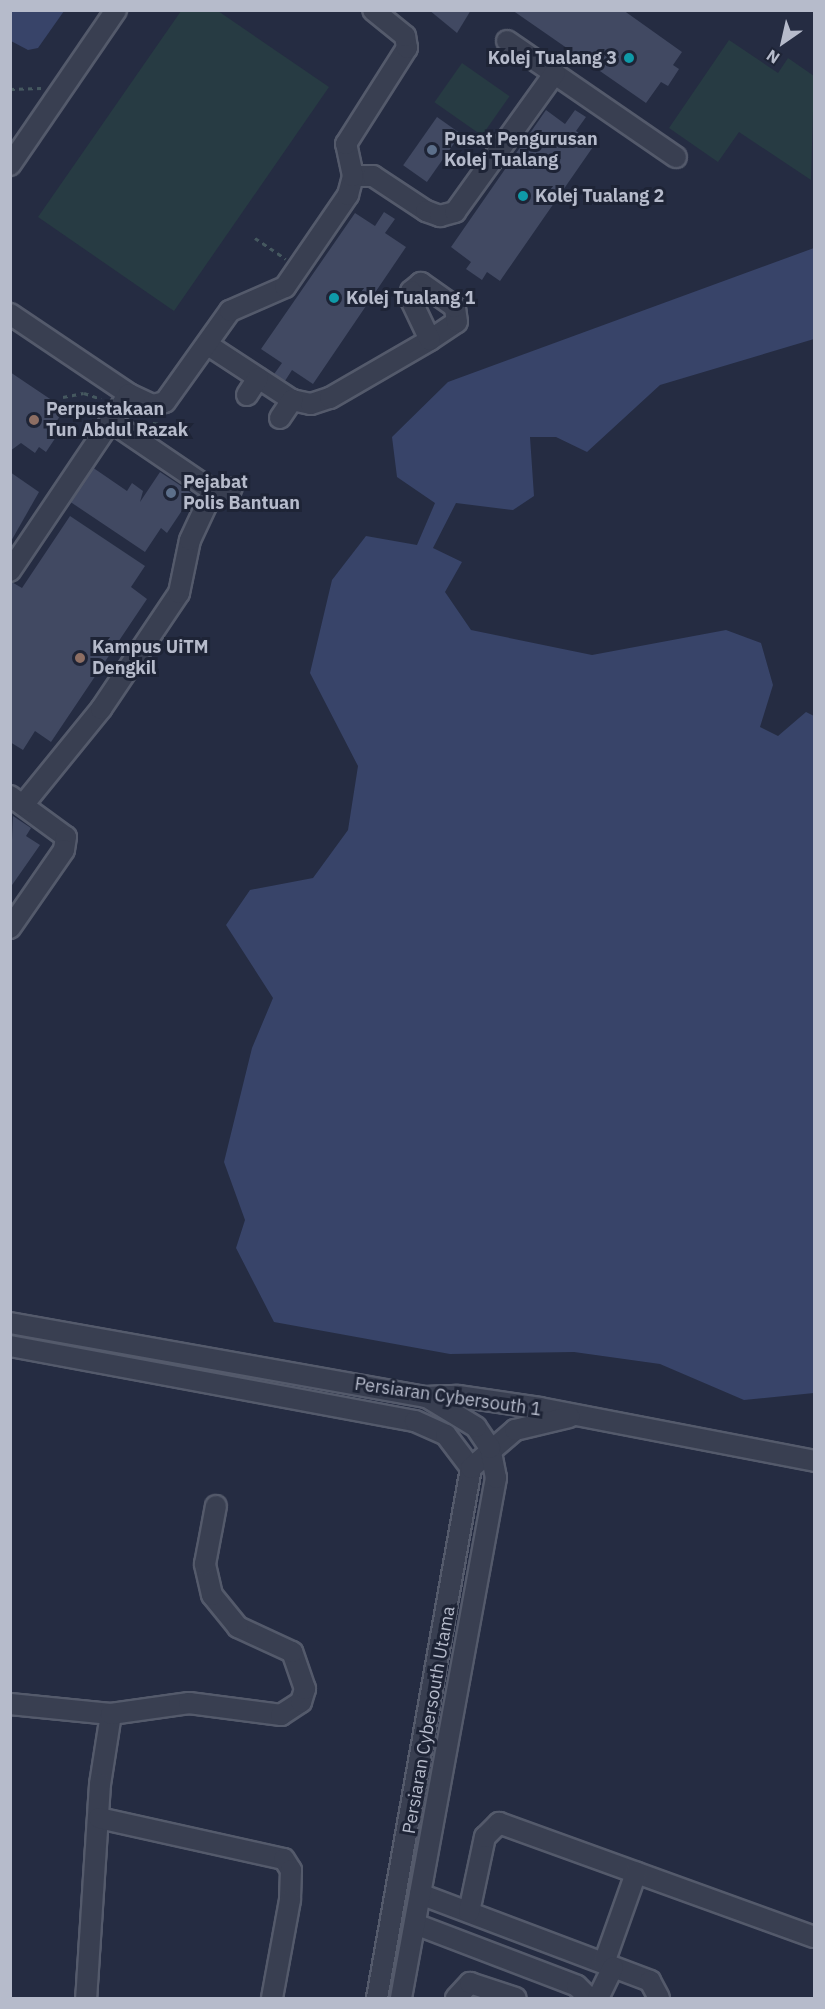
<!DOCTYPE html>
<html>
<head>
<meta charset="utf-8">
<style>
  body { margin:0 }
  #map { position:relative; width:825px; height:2009px; overflow:hidden; background:#252c42; font-family:"IBM Plex Sans",sans-serif }
  div>[style] { position:absolute }
  [style*='--x'] { left:calc(var(--x)*1px); top:calc(var(--y)*1px); width:calc(var(--w)*1px); rotate:calc(var(--a)*1deg) }
  .green>* { inset:0; background:#273b43; transform-origin:0 0 }
  .water>* { inset:0; background:#384469 }
  .building>* { inset:0; background:#414962; transform-origin:0 0 }
  .path>* { height:3px; margin-top:-1.5px; transform-origin:0; background:repeating-linear-gradient(90deg,#45585f 0 4.5px,transparent 0 9px) }
  .roads { filter:drop-shadow(2px 0 #545a6b) drop-shadow(-2px 0 #545a6b) drop-shadow(0 2px #545a6b) drop-shadow(0 -2px #545a6b) }
  .minor>* { height:20px; margin:-10px; padding:0 10px; transform-origin:10px; border-radius:10px; background:#393f51 }
  .dots>* { width:16px; height:16px; translate:-50% -50%; box-sizing:border-box; border:3px solid #1e2436; border-radius:50% }
  span { translate:-50% -50%; white-space:nowrap; text-align:center; line-height:1.15; -webkit-text-stroke:6px #1e2436; paint-order:stroke }
  .poi-label { font-size:18px; color:#b6bbcb; font-weight:700 }
  .right { translate:-100% -50%; text-align:right }
  .left { translate:0 -50%; text-align:left }
  .street-label { font-size:18px; color:#b6bbcb }
  .frame { position:absolute; inset:0; border:12px solid #b6bbcb; pointer-events:none }
  .north { position:absolute; left:753px; top:12px; width:60px; height:60px; -webkit-text-stroke:4px #1e2436; paint-order:stroke; rotate:214deg; font-size:16px; font-weight:700; line-height:24px; text-align:center; color:#b6bbcb }
  .north::after { content:''; display:block; margin:auto; width:21px; height:27px; background:#b6bbcb; clip-path:polygon(50% 0,100% 100%,50% 72%,0 100%) }
</style>
</head>
<body>
<div id="map">
  <div class="green">
    <div style="clip-path:polygon(181px 11px,218px 11px,329px 87px,174px 311px,38px 217px)"></div>
    <div style="clip-path:polygon(729px 40px,778px 73px,788px 58px,814px 76px,811px 180px,739px 132px,718px 162px,669px 128px)"></div>
    <div style="left:462px;top:63px;width:58px;height:48px;rotate:35deg"></div>
  </div>
  <div class="water">
    <div style="clip-path:polygon(11px 10px,64px 10px,64px 11px,38px 48px,28px 50px,11px 41px)"></div>
    <div style="clip-path:polygon(814px 248px,814px 339px,660px 385px,587px 452px,556px 437px,530px 437px,534px 496px,513px 510px,456px 503px,433px 548px,462px 562px,445px 592px,471px 630px,592px 655px,726px 630px,761px 643px,773px 685px,760px 727px,778px 736px,806px 712px,814px 716px,814px 1393px,744px 1400px,660px 1364px,574px 1352px,450px 1354px,274px 1322px,236px 1248px,245px 1220px,224px 1162px,252px 1048px,273px 998px,226px 925px,250px 890px,313px 878px,348px 830px,358px 766px,310px 673px,332px 580px,366px 536px,417px 545px,435px 503px,397px 477px,392px 437px,448px 382px)"></div>
  </div>
  <div class="building">
    <div style="clip-path:polygon(429px 10px,471px 10px,457px 33px)"></div>
    <div style="clip-path:polygon(512px 10px,623px 10px,682px 52px,673px 65px,679px 69px,668px 86px,661px 82px,646px 103px)"></div>
    <div style="clip-path:polygon(546px 110px,565px 124px,575px 110px,586px 117px,576px 131px,595px 144px,500px 281px,487px 272px,482px 280px,466px 269px,471px 262px,451px 247px)"></div>
    <div style="left:437px;top:117px;width:29px;height:59px;rotate:35deg"></div>
    <div style="clip-path:polygon(384px 212px,395px 219px,385px 233px,406px 247px,313px 384px,292px 370px,283px 384px,272px 377px,282px 363px,261px 349px,355px 213px,375px 226px)"></div>
    <div style="clip-path:polygon(10px 372px,65px 409px,49px 432px,56px 437px,46px 452px,39px 447px,35px 453px,21px 443px,10px 451px)"></div>
    <div style="clip-path:polygon(92px 467px,127px 491px,132px 483px,143px 491px,140px 502px,160px 472px,193px 494px,167px 533px,161px 528px,145px 552px,69px 501px)"></div>
    <div style="clip-path:polygon(10px 472px,39px 492px,10px 543px)"></div>
    <div style="clip-path:polygon(70px 516px,145px 566px,131px 587px,147px 599px,51px 742px,35px 731px,23px 750px,10px 742px,10px 581px,22px 588px)"></div>
    <div style="clip-path:polygon(13px 816px,31px 828px,26px 836px,40px 845px,10px 888px)"></div>
  </div>
  <div class="path">
    <div style="--x:10;--y:89;--w:31;--a:-2"></div>
    <div style="--x:255;--y:238;--w:37;--a:34"></div>
    <div style="--x:63;--y:397;--w:21;--a:-11"></div>
    <div style="--x:84;--y:393;--w:18;--a:19"></div>
    <div style="--x:153;--y:423;--w:37;--a:8"></div>
  </div>
  <div class="roads">
    <div class="minor">
      <div style="--x:507;--y:41;--w:205;--a:34.5"></div>
      <div style="--x:10;--y:165;--w:188;--a:-55.6"></div>
      <div style="--x:353;--y:176;--w:20;--a:0"></div>
      <div style="--x:373;--y:176;--w:64;--a:33.4"></div>
      <div style="--x:426;--y:211;--w:15;--a:20"></div>
      <div style="--x:440;--y:216;--w:16;--a:-15"></div>
      <div style="--x:455;--y:212;--w:171;--a:-54.3"></div>
      <div style="--x:10;--y:314;--w:143;--a:33.9"></div>
      <div style="--x:208;--y:345;--w:100;--a:33.2"></div>
      <div style="--x:292;--y:400;--w:19;--a:12"></div>
      <div style="--x:311;--y:404;--w:20;--a:-18"></div>
      <div style="--x:330;--y:398;--w:116;--a:-30.1"></div>
      <div style="--x:430;--y:340;--w:32;--a:-34"></div>
      <div style="--x:457;--y:322;--w:15;--a:-98"></div>
      <div style="--x:455;--y:307;--w:42;--a:-144.8"></div>
      <div style="--x:421;--y:283;--w:13;--a:141"></div>
      <div style="--x:411;--y:291;--w:9;--a:90"></div>
      <div style="--x:411;--y:300;--w:44;--a:64.6"></div>
      <div style="--x:247;--y:395;--w:20;--a:-57"></div>
      <div style="--x:280;--y:418;--w:22;--a:-56"></div>
      <div style="--x:110;--y:421;--w:125;--a:34.2"></div>
      <div style="--x:213;--y:491;--w:19;--a:-9"></div>
      <div style="--x:10;--y:571;--w:213;--a:-56.1"></div>
      <div style="--x:129;--y:394;--w:26;--a:25"></div>
      <div style="--x:153;--y:405;--w:12;--a:-14"></div>
      <div style="--x:165;--y:402;--w:112;--a:-54.5"></div>
      <div style="--x:230;--y:311;--w:60;--a:-23.6"></div>
      <div style="--x:285;--y:287;--w:112;--a:-55.6"></div>
      <div style="--x:348;--y:195;--w:20;--a:-75"></div>
      <div style="--x:353;--y:176;--w:33;--a:-102"></div>
      <div style="--x:346;--y:144;--w:114;--a:-57.6"></div>
      <div style="--x:407;--y:48;--w:12;--a:-99"></div>
      <div style="--x:405;--y:36;--w:41;--a:-140.9"></div>
      <div style="--x:10;--y:796;--w:69;--a:36.2"></div>
      <div style="--x:66;--y:837;--w:13;--a:99"></div>
      <div style="--x:64;--y:850;--w:95;--a:124.7"></div>
      <div style="--x:23;--y:805;--w:124;--a:-50.9"></div>
      <div style="--x:101;--y:709;--w:140;--a:-56.1"></div>
      <div style="--x:179;--y:593;--w:54;--a:-78.3"></div>
      <div style="--x:190;--y:540;--w:54;--a:-64.9"></div>
      <div style="--x:10;--y:1323;--w:422;--a:10.1"></div>
      <div style="--x:425;--y:1397;--w:33;--a:-2"></div>
      <div style="--x:458;--y:1396;--w:83;--a:8.3"></div>
      <div style="--x:540;--y:1408;--w:279;--a:10.9"></div>
      <div style="--x:10;--y:1346;--w:412;--a:10.5"></div>
      <div style="--x:415;--y:1421;--w:34;--a:24"></div>
      <div style="--x:446;--y:1435;--w:41;--a:52.9"></div>
      <div style="--x:10;--y:1704;--w:101;--a:5.7"></div>
      <div style="--x:111;--y:1714;--w:71;--a:98.9"></div>
      <div style="--x:100;--y:1784;--w:214;--a:93.7"></div>
      <div style="--x:111;--y:1714;--w:79;--a:-8"></div>
      <div style="--x:189;--y:1703;--w:93;--a:7.4"></div>
      <div style="--x:281;--y:1715;--w:24;--a:-33"></div>
      <div style="--x:301;--y:1702;--w:14;--a:-73"></div>
      <div style="--x:305;--y:1689;--w:39;--a:-109"></div>
      <div style="--x:292;--y:1652;--w:60;--a:-155.2"></div>
      <div style="--x:238;--y:1627;--w:41;--a:-129.1"></div>
      <div style="--x:212;--y:1595;--w:32;--a:-103"></div>
      <div style="--x:205;--y:1564;--w:59;--a:-79.3"></div>
      <div style="--x:99;--y:1818;--w:189;--a:12.5"></div>
      <div style="--x:284;--y:1859;--w:13;--a:58"></div>
      <div style="--x:291;--y:1870;--w:30;--a:92"></div>
      <div style="--x:290;--y:1900;--w:100;--a:100.4"></div>
      <div style="--x:420;--y:1894;--w:246;--a:20.7"></div>
      <div style="--x:650;--y:1981;--w:19;--a:62"></div>
      <div style="--x:469;--y:1912;--w:77;--a:-78"></div>
      <div style="--x:485;--y:1837;--w:20;--a:-45"></div>
      <div style="--x:499;--y:1823;--w:335;--a:19.9"></div>
      <div style="--x:415;--y:1924;--w:173;--a:20.9"></div>
      <div style="--x:577;--y:1986;--w:17;--a:45"></div>
      <div style="--x:604;--y:1963;--w:96;--a:-70.4"></div>
      <div style="--x:377;--y:1998;--w:538;--a:-79.94"></div>
      <div style="--x:471;--y:1468;--w:58;--a:-40.8"></div>
      <div style="--x:515;--y:1430;--w:56;--a:-13.5"></div>
      <div style="--x:401;--y:1998;--w:529;--a:-79.65"></div>
      <div style="--x:496;--y:1478;--w:31;--a:-101"></div>
      <div style="--x:490;--y:1448;--w:25;--a:-124"></div>
      <div style="--x:476;--y:1427;--w:54;--a:-148.7"></div>
      <div style="--x:456;--y:1998;--w:21;--a:-47"></div>
      <div style="--x:470;--y:1983;--w:48;--a:18.1"></div>
      <div style="--x:598;--y:1998;--w:34;--a:-64"></div>
    </div>
  </div>
  <div class="dots">
    <div style="left:629px;top:58px;background:#0f9aa8"></div>
    <div style="left:432px;top:150px;background:#5c6f8a"></div>
    <div style="left:523px;top:196px;background:#0f9aa8"></div>
    <div style="left:334px;top:298px;background:#0f9aa8"></div>
    <div style="left:34px;top:420px;background:#8d6e63"></div>
    <div style="left:171px;top:493px;background:#5c6f8a"></div>
    <div style="left:80px;top:658px;background:#8d6e63"></div>
  </div>
  <div class="poi-label">
    <span class="right" style="left:617px;top:58px">Kolej Tualang 3</span>
    <span class="left" style="left:444px;top:150px">Pusat Pengurusan<br>Kolej Tualang</span>
    <span class="left" style="left:535px;top:196px">Kolej Tualang 2</span>
    <span class="left" style="left:346px;top:298px">Kolej Tualang 1</span>
    <span class="left" style="left:46px;top:420px">Perpustakaan<br>Tun Abdul Razak</span>
    <span class="left" style="left:183px;top:493px">Pejabat<br>Polis Bantuan</span>
    <span class="left" style="left:92px;top:658px">Kampus UiTM<br>Dengkil</span>
  </div>
  <div class="street-label">
    <span style="left:448px;top:1397px;rotate:8deg">Persiaran Cybersouth 1</span>
    <span style="left:429px;top:1720px;rotate:-80deg">Persiaran Cybersouth Utama</span>
  </div>
  <div class="frame"></div>
  <div class="north">N</div>
</div>
</body>
</html>
